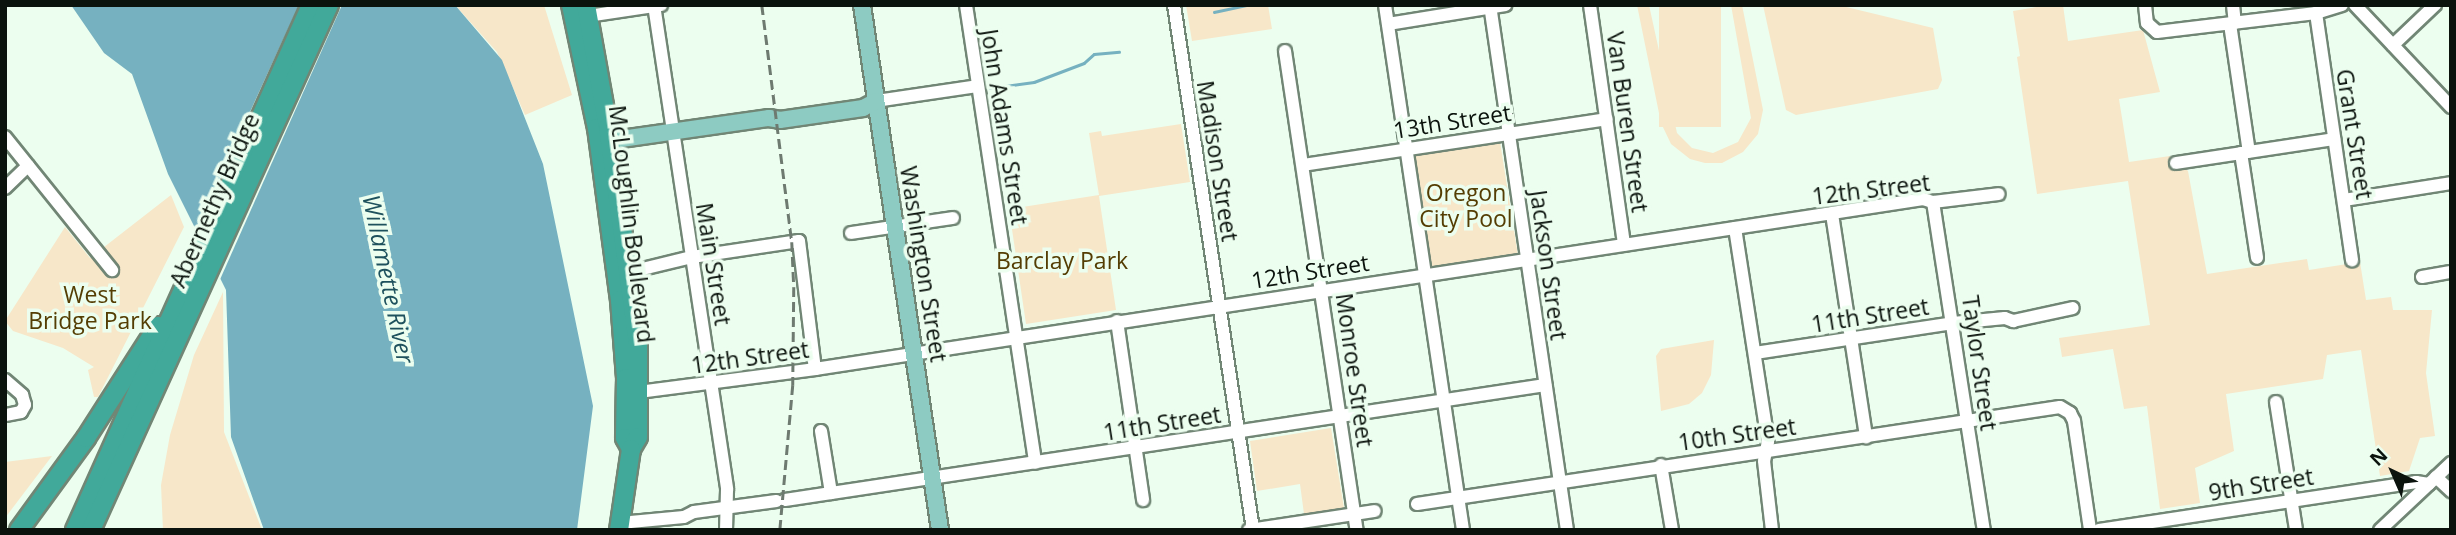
<!DOCTYPE html>
<html>
<head>
<meta charset="utf-8">
<style>
  body { margin:0 }
  #map { position:relative; width:2456px; height:535px; overflow:hidden; background:#ecfeef; font-family:"Open Sans",sans-serif }
  div>[style] { position:absolute }
  [style*='--x'] { left:calc(var(--x)*1px); top:calc(var(--y)*1px); width:calc(var(--w)*1px); rotate:calc(var(--a)*1deg) }
  .green>* { inset:0; background:#f7e7c9; transform-origin:0 0 }
  .water>* { inset:0; background:#76b1c0 }
  .pier>* { inset:0; background:#ecfeef }
  .stream>* { height:2.5px; margin:-1.25px; padding:0 1.25px; transform-origin:1.25px; border-radius:1.25px; background:#76b1c0 }
  .roads { filter:drop-shadow(2px 0 #718675) drop-shadow(-2px 0 #718675) drop-shadow(0 2px #718675) drop-shadow(0 -2px #718675) }
  .minor>* { height:12px; margin:-6px; padding:0 6px; transform-origin:6px; border-radius:6px; background:#fff }
  .major>* { height:16px; margin:-8px; padding:0 8px; transform-origin:8px; border-radius:8px; background:#8dcbc2 }
  .highway>* { height:18px; margin:-9px; padding:0 9px; transform-origin:9px; border-radius:9px; background:#41a99a }
  .rail>* { height:2.5px; margin-top:-1.25px; transform-origin:0; background:repeating-linear-gradient(90deg,#6e7a70 0 10px,transparent 0 15px) }
  span { translate:-50% -50%; white-space:nowrap; text-align:center; line-height:1.15; -webkit-text-stroke:7px #ecfeef; paint-order:stroke }
  .street-label { font-size:23px; color:#0b130d }
  .park-label { font-size:23px; color:#543d03 }
  .water-label { font-size:24px; color:#1e515d; font-style:italic }
  .frame { position:absolute; inset:0; border:7px solid #0b130d; pointer-events:none }
  .north { position:absolute; left:2358px; top:437px; width:70px; height:70px; -webkit-text-stroke:5px #ecfeef; paint-order:stroke; rotate:316deg; font-size:19px; font-weight:700; line-height:28px; text-align:center; color:#0b130d }
  .north::after { content:''; display:block; margin:auto; width:24px; height:32px; background:#0b130d; clip-path:polygon(50% 0,100% 100%,50% 72%,0 100%) }
</style>
</head>
<body>
<div id="map">
  <div class="green">
    <div style="clip-path:polygon(455px 5px,544px 5px,572px 95px,525px 115px,497px 52px)"></div>
    <div style="clip-path:polygon(1186px 5px,1268px 5px,1272px 29px,1192px 41px)"></div>
    <div style="clip-path:polygon(1637px 5px,1649px 5px,1677px 133px,1692px 148px,1713px 153px,1738px 142px,1751px 118px,1731px 5px,1742px 5px,1763px 110px,1758px 134px,1743px 152px,1722px 163px,1705px 163px,1690px 159px,1671px 144px,1661px 123px)"></div>
    <div style="left:1659px;top:5px;width:62px;height:122px"></div>
    <div style="clip-path:polygon(1763px 5px,1838px 5px,1933px 28px,1942px 80px,1938px 89px,1796px 115px,1786px 110px)"></div>
    <div style="clip-path:polygon(2048px 5px,2063px 5px,2068px 41px,2143px 30px,2160px 92px,2119px 99px,2129px 162px,2170px 156px,2188px 171px,2207px 274px,2307px 259px,2309px 270px,2360px 262px,2366px 300px,2391px 297px,2393px 310px,2432px 310px,2426px 373px,2435px 436px,2420px 438px,2409px 471px,2380px 476px,2361px 350px,2327px 355px,2323px 379px,2226px 394px,2234px 451px,2195px 468px,2200px 503px,2160px 509px,2147px 406px,2124px 409px,2113px 349px,2062px 357px,2059px 338px,2150px 325px,2128px 181px,2037px 194px,2017px 57px,2020px 56px,2013px 11px)"></div>
    <div style="clip-path:polygon(1181px 124px,1190px 182px,1099px 196px,1116px 310px,1026px 324px,1009px 209px,1099px 195px,1089px 133px,1101px 131px,1102px 136px)"></div>
    <div style="left:1500px;top:142px;width:113px;height:87px;rotate:81deg"></div>
    <div style="clip-path:polygon(171px 195px,184px 227px,98px 397px,94px 397px,88px 370px,94px 367px,63px 348px,13px 331px,5px 321px,65px 227px,90px 258px)"></div>
    <div style="clip-path:polygon(223px 292px,224px 432px,262px 530px,163px 530px,161px 485px,170px 435px,194px 355px)"></div>
    <div style="clip-path:polygon(1714px 340px,1711px 375px,1702px 393px,1689px 404px,1661px 411px,1656px 356px,1661px 349px)"></div>
    <div style="clip-path:polygon(1331px 428px,1344px 508px,1304px 514px,1300px 484px,1257px 491px,1250px 441px)"></div>
    <div style="clip-path:polygon(52px 456px,5px 518px,5px 462px)"></div>
  </div>
  <div class="water">
    <div style="clip-path:polygon(71px 5px,455px 5px,502px 60px,543px 164px,593px 406px,577px 530px,264px 530px,231px 437px,226px 290px,168px 174px,132px 74px,104px 53px)"></div>
  </div>
  <div class="pier">
    <div style="clip-path:polygon(299px 5px,342px 5px,218px 284px,193px 236px)"></div>
  </div>
  <div class="stream">
    <div style="--x:1214;--y:12;--w:35;--a:-12"></div>
    <div style="--x:990;--y:88;--w:44;--a:-7.8"></div>
    <div style="--x:1034;--y:82;--w:53;--a:-20.8"></div>
    <div style="--x:1084;--y:63;--w:13;--a:-42"></div>
    <div style="--x:1094;--y:54;--w:25;--a:-5"></div>
  </div>
  <div class="roads">
    <div class="minor">
      <div style="--x:654;--y:5;--w:490;--a:81.4"></div>
      <div style="--x:727;--y:490;--w:40;--a:91.4"></div>
      <div style="--x:966;--y:5;--w:463;--a:81.4"></div>
      <div style="--x:1174;--y:5;--w:531;--a:81.44"></div>
      <div style="--x:1385;--y:5;--w:531;--a:81.55"></div>
      <div style="--x:1490;--y:5;--w:531;--a:81.66"></div>
      <div style="--x:1590;--y:5;--w:242;--a:81.9"></div>
      <div style="--x:2145;--y:5;--w:18;--a:84"></div>
      <div style="--x:2147;--y:23;--w:13;--a:42"></div>
      <div style="--x:2157;--y:32;--w:160;--a:-6.8"></div>
      <div style="--x:2316;--y:13;--w:27;--a:-17"></div>
      <div style="--x:2233;--y:5;--w:18;--a:84"></div>
      <div style="--x:2355;--y:5;--w:140;--a:46.7"></div>
      <div style="--x:2316;--y:13;--w:250;--a:81.7"></div>
      <div style="--x:588;--y:16;--w:74;--a:-8.6"></div>
      <div style="--x:1388;--y:24;--w:119;--a:-9.2"></div>
      <div style="--x:2230;--y:24;--w:129;--a:81.6"></div>
      <div style="--x:2393;--y:45;--w:58;--a:-43.6"></div>
      <div style="--x:1285;--y:51;--w:484;--a:81.5"></div>
      <div style="--x:876;--y:101;--w:103;--a:-8.4"></div>
      <div style="--x:5;--y:137;--w:171;--a:51.2"></div>
      <div style="--x:2241;--y:153;--w:106;--a:81.3"></div>
      <div style="--x:2176;--y:163;--w:160;--a:-8.6"></div>
      <div style="--x:1303;--y:165;--w:307;--a:-8.6"></div>
      <div style="--x:5;--y:188;--w:32;--a:-44"></div>
      <div style="--x:2344;--y:200;--w:108;--a:-9"></div>
      <div style="--x:1933;--y:202;--w:332;--a:81.2"></div>
      <div style="--x:1832;--y:214;--w:226;--a:81.3"></div>
      <div style="--x:1735;--y:228;--w:216;--a:81.2"></div>
      <div style="--x:1768;--y:441;--w:20;--a:101"></div>
      <div style="--x:1764;--y:461;--w:69;--a:83.4"></div>
      <div style="--x:851;--y:233;--w:103;--a:-8.4"></div>
      <div style="--x:630;--y:272;--w:64;--a:-13.6"></div>
      <div style="--x:692;--y:257;--w:108;--a:-8.5"></div>
      <div style="--x:799;--y:241;--w:129;--a:82.9"></div>
      <div style="--x:2422;--y:277;--w:29;--a:-10"></div>
      <div style="--x:1117;--y:321;--w:181;--a:81.7"></div>
      <div style="--x:1755;--y:353;--w:200;--a:-8.6"></div>
      <div style="--x:1953;--y:323;--w:52;--a:-5.5"></div>
      <div style="--x:2005;--y:318;--w:9;--a:21"></div>
      <div style="--x:2013;--y:321;--w:61;--a:-12.2"></div>
      <div style="--x:5;--y:380;--w:23;--a:41"></div>
      <div style="--x:22;--y:395;--w:10;--a:73"></div>
      <div style="--x:25;--y:405;--w:8;--a:120"></div>
      <div style="--x:21;--y:412;--w:16;--a:169"></div>
      <div style="--x:631;--y:393;--w:186;--a:-7.4"></div>
      <div style="--x:815;--y:369;--w:1121;--a:-8.72"></div>
      <div style="--x:1923;--y:199;--w:10;--a:17"></div>
      <div style="--x:1933;--y:202;--w:66;--a:-6.9"></div>
      <div style="--x:2276;--y:402;--w:130;--a:81.1"></div>
      <div style="--x:821;--y:431;--w:63;--a:80.8"></div>
      <div style="--x:1661;--y:465;--w:66;--a:80.4"></div>
      <div style="--x:2436;--y:477;--w:21;--a:43"></div>
      <div style="--x:785;--y:500;--w:769;--a:-8.6"></div>
      <div style="--x:1417;--y:504;--w:650;--a:-8.58"></div>
      <div style="--x:2060;--y:407;--w:12;--a:31"></div>
      <div style="--x:2070;--y:413;--w:9;--a:63"></div>
      <div style="--x:2074;--y:421;--w:110;--a:81.6"></div>
      <div style="--x:620;--y:523;--w:64;--a:-5.4"></div>
      <div style="--x:684;--y:517;--w:11;--a:-27"></div>
      <div style="--x:694;--y:512;--w:83;--a:-7.6"></div>
      <div style="--x:1249;--y:530;--w:127;--a:-8.6"></div>
      <div style="--x:2099;--y:530;--w:321;--a:-8.6"></div>
      <div style="--x:2416;--y:482;--w:13;--a:9"></div>
      <div style="--x:2380;--y:530;--w:98;--a:-43.3"></div>
    </div>
    <div class="major">
      <div style="--x:862;--y:5;--w:531;--a:81.55"></div>
      <div style="--x:600;--y:142;--w:171;--a:-8.1"></div>
      <div style="--x:769;--y:118;--w:11;--a:10"></div>
      <div style="--x:780;--y:120;--w:84;--a:-8.2"></div>
      <div style="--x:863;--y:108;--w:15;--a:-28"></div>
    </div>
    <div class="highway">
      <div style="--x:571;--y:5;--w:126;--a:78.1"></div>
      <div style="--x:597;--y:128;--w:174;--a:82.4"></div>
      <div style="--x:620;--y:300;--w:78;--a:85.6"></div>
      <div style="--x:626;--y:378;--w:60;--a:91"></div>
      <div style="--x:625;--y:438;--w:13;--a:61"></div>
      <div style="--x:586;--y:5;--w:124;--a:79.8"></div>
      <div style="--x:608;--y:127;--w:217;--a:82.1"></div>
      <div style="--x:638;--y:342;--w:95;--a:90"></div>
      <div style="--x:638;--y:437;--w:14;--a:120"></div>
      <div style="--x:631;--y:449;--w:82;--a:98.4"></div>
      <div style="--x:19;--y:530;--w:114;--a:-53.9"></div>
      <div style="--x:86;--y:438;--w:133;--a:-57.3"></div>
      <div style="--x:75;--y:530;--w:576;--a:-65.79"></div>
      <div style="--x:91;--y:530;--w:576;--a:-65.61"></div>
    </div>
  </div>
  <div class="rail">
    <div style="--x:762;--y:5;--w:239;--a:82.8"></div>
    <div style="--x:792;--y:242;--w:45;--a:87.5"></div>
    <div style="--x:794;--y:287;--w:98;--a:90.6"></div>
    <div style="--x:793;--y:385;--w:146;--a:95.1"></div>
  </div>
  <div class="street-label">
    <span style="left:1452px;top:121px;rotate:-9deg">13th Street</span>
    <span style="left:1628px;top:122px;rotate:82deg">Van Buren Street</span>
    <span style="left:1005px;top:127px;rotate:81deg">John Adams Street</span>
    <span style="left:2355px;top:134px;rotate:81deg">Grant Street</span>
    <span style="left:1218px;top:161px;rotate:81deg">Madison Street</span>
    <span style="left:1871px;top:189px;rotate:-7deg">12th Street</span>
    <span style="left:214px;top:200px;rotate:-66deg">Abernethy Bridge</span>
    <span style="left:632px;top:224px;rotate:83deg">McLoughlin Boulevard</span>
    <span style="left:714px;top:264px;rotate:81deg">Main Street</span>
    <span style="left:924px;top:264px;rotate:81deg">Washington Street</span>
    <span style="left:1549px;top:265px;rotate:82deg">Jackson Street</span>
    <span style="left:1310px;top:271px;rotate:-9deg">12th Street</span>
    <span style="left:1870px;top:315px;rotate:-9deg">11th Street</span>
    <span style="left:750px;top:357px;rotate:-8deg">12th Street</span>
    <span style="left:1980px;top:363px;rotate:82deg">Taylor Street</span>
    <span style="left:1355px;top:370px;rotate:82deg">Monroe Street</span>
    <span style="left:1162px;top:423px;rotate:-9deg">11th Street</span>
    <span style="left:1737px;top:434px;rotate:-8deg">10th Street</span>
    <span style="left:2261px;top:484px;rotate:-9deg">9th Street</span>
  </div>
  <div class="park-label">
    <span style="left:1466px;top:205px">Oregon<br>City Pool</span>
    <span style="left:1062px;top:260px">Barclay Park</span>
    <span style="left:90px;top:307px">West<br>Bridge Park</span>
  </div>
  <div class="water-label">
    <span style="left:389px;top:279px;rotate:78deg">Willamette River</span>
  </div>
  <div class="frame"></div>
  <div class="north">N</div>
</div>
</body>
</html>
